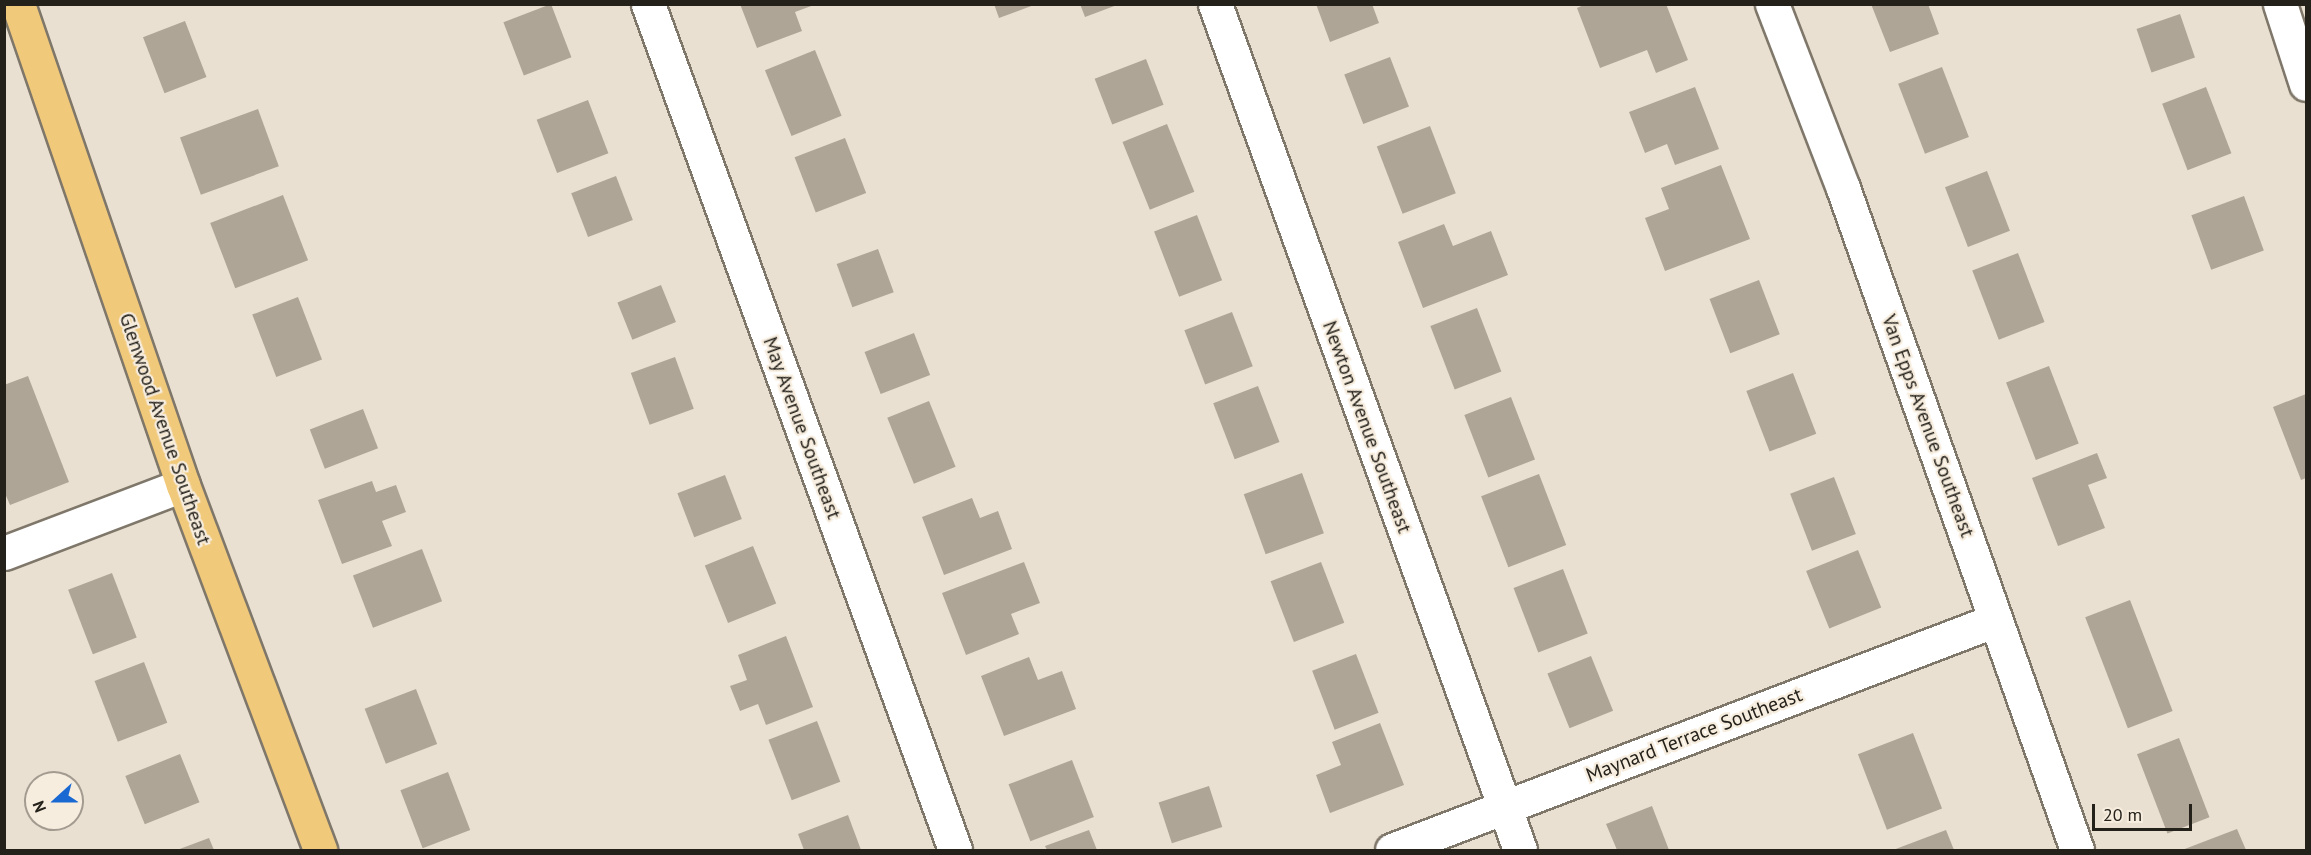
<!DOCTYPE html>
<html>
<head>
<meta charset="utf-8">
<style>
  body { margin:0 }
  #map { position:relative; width:2311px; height:855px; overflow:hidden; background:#e9e0d1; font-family:"PT Sans",sans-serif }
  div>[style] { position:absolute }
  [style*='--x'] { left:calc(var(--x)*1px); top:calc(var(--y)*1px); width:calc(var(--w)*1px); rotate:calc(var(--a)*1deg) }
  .building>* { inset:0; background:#aea597; transform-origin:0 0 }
  .roads { filter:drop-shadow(2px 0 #7f776a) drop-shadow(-2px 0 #7f776a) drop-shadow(0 2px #7f776a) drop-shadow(0 -2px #7f776a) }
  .minor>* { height:33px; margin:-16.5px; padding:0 16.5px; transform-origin:16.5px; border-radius:16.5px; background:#fff }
  .major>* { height:33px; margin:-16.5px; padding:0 16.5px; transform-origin:16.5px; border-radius:16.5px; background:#f1c97a }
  span { translate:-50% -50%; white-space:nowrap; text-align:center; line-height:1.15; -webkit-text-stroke:4.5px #f7edde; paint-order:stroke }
  .street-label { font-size:20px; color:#24211b }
  .frame { position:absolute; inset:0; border:6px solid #24211b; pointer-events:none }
  .north { position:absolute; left:24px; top:771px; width:60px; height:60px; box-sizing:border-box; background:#f7edde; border:2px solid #a39b90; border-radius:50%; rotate:249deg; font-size:16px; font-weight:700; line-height:24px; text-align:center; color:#24211b }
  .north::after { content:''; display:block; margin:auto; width:21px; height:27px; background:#1a69d3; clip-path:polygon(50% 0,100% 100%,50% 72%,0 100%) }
  .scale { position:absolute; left:2092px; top:804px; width:100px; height:27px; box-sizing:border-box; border:3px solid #24211b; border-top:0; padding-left:8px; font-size:18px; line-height:21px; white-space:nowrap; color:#24211b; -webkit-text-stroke:4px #f7edde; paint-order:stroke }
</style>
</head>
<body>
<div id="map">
  <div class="building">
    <div style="left:551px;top:4px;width:57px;height:51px;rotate:69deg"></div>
    <div style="clip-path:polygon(740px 4px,814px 4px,814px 5px,795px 12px,802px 31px,757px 48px)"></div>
    <div style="clip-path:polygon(994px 4px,1034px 4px,1034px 5px,999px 18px)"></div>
    <div style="clip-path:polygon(1080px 4px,1117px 4px,1117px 5px,1085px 17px)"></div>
    <div style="clip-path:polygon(1316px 4px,1372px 4px,1379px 23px,1330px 42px)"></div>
    <div style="clip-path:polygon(1586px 4px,1666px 4px,1688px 60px,1656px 73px,1647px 50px,1600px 68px,1577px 8px)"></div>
    <div style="clip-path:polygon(1871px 4px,1928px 4px,1939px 34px,1890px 52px)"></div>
    <div style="left:2180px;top:14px;width:46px;height:46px;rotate:71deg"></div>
    <div style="left:185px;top:21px;width:60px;height:45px;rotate:69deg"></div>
    <div style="left:815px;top:50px;width:71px;height:54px;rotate:68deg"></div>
    <div style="left:1390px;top:57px;width:53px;height:49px;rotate:69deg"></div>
    <div style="left:1146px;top:59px;width:49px;height:55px;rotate:69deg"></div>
    <div style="left:1942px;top:67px;width:75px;height:47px;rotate:69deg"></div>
    <div style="clip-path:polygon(1695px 87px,1719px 149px,1675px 165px,1667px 144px,1645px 153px,1629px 112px)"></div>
    <div style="left:2206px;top:87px;width:71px;height:47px;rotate:69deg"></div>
    <div style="left:588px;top:100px;width:57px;height:55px;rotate:69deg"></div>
    <div style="left:258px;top:109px;width:61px;height:83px;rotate:70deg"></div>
    <div style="left:1167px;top:124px;width:73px;height:48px;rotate:68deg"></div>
    <div style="left:1430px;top:126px;width:72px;height:57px;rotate:69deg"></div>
    <div style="left:845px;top:138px;width:59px;height:54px;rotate:69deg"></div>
    <div style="clip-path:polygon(1721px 165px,1750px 239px,1665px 271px,1645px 218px,1669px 209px,1661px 188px)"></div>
    <div style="left:1987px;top:171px;width:64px;height:45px;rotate:69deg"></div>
    <div style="left:616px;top:176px;width:47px;height:48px;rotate:69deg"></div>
    <div style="left:283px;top:195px;width:70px;height:78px;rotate:69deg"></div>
    <div style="left:2244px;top:196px;width:58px;height:56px;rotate:70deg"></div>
    <div style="left:1197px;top:215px;width:70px;height:46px;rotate:69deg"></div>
    <div style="clip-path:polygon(1444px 224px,1453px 246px,1491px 231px,1508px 275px,1423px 308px,1398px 242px)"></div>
    <div style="left:878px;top:249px;width:46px;height:44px;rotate:70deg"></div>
    <div style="left:2018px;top:253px;width:74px;height:49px;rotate:69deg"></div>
    <div style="left:1759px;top:280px;width:58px;height:53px;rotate:69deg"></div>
    <div style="left:661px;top:285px;width:40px;height:47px;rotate:68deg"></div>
    <div style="left:298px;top:297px;width:67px;height:49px;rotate:69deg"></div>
    <div style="left:1477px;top:308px;width:68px;height:50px;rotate:69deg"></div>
    <div style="left:1232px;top:312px;width:58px;height:51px;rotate:69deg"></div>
    <div style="left:914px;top:333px;width:45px;height:53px;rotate:69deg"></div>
    <div style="left:675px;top:357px;width:55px;height:47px;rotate:70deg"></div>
    <div style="left:2049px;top:366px;width:83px;height:46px;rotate:69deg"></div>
    <div style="left:1793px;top:373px;width:65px;height:50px;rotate:69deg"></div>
    <div style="clip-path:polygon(28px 376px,69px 482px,10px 505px,4px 491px,4px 385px)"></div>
    <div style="left:1258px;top:386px;width:60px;height:48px;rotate:69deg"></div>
    <div style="clip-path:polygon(2306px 394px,2306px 478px,2301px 480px,2273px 407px)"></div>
    <div style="left:1511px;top:397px;width:67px;height:50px;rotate:69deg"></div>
    <div style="left:929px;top:401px;width:71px;height:45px;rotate:68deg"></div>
    <div style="left:363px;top:409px;width:42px;height:57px;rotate:69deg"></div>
    <div style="clip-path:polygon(2097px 453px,2107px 478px,2088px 485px,2105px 528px,2058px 546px,2032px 478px)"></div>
    <div style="left:1302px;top:473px;width:64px;height:62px;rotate:70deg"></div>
    <div style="left:1539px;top:474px;width:76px;height:62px;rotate:69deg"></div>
    <div style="left:725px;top:475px;width:47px;height:51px;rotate:69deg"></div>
    <div style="left:1834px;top:477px;width:61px;height:47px;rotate:69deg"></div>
    <div style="clip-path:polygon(372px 481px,376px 492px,396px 485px,406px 512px,382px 521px,392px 546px,342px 564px,318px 500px)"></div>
    <div style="clip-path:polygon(972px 498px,980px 518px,998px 511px,1012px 549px,944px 575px,922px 517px)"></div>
    <div style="left:753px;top:546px;width:62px;height:52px;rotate:68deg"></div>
    <div style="left:422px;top:549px;width:56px;height:74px;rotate:69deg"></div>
    <div style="left:1858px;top:550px;width:62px;height:56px;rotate:68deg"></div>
    <div style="clip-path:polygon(1024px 562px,1040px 603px,1011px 614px,1019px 634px,966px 655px,942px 593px)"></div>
    <div style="left:1321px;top:562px;width:65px;height:54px;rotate:69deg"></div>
    <div style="left:1563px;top:569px;width:69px;height:53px;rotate:69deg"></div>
    <div style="left:112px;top:573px;width:69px;height:47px;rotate:69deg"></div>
    <div style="left:2130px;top:600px;width:119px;height:48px;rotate:69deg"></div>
    <div style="clip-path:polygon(786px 636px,813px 707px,766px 725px,758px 704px,740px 711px,730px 686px,747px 680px,738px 655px)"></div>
    <div style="left:1356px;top:654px;width:63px;height:47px;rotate:69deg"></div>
    <div style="left:1591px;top:656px;width:59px;height:47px;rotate:68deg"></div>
    <div style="clip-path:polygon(1029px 657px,1038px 680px,1062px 671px,1076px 709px,1004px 736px,981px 676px)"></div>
    <div style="left:144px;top:662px;width:65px;height:53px;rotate:69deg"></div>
    <div style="left:416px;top:689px;width:59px;height:55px;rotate:69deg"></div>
    <div style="left:817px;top:721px;width:65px;height:52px;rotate:69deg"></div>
    <div style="clip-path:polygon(1380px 723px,1404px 785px,1330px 813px,1316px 775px,1341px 765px,1332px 742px)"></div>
    <div style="left:1913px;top:733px;width:81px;height:59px;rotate:69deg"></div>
    <div style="left:2179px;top:738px;width:85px;height:45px;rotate:69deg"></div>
    <div style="left:180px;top:754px;width:52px;height:59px;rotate:68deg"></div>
    <div style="left:1072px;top:760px;width:61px;height:68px;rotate:69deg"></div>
    <div style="left:448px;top:772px;width:62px;height:51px;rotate:69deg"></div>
    <div style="left:1209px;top:786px;width:43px;height:53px;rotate:72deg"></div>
    <div style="clip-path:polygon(1652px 806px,1669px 850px,1617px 850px,1606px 824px)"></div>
    <div style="clip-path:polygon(848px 815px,861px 850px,804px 850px,798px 834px)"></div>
    <div style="clip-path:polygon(2237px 829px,2246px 850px,2182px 850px)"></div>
    <div style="clip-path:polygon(1089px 830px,1097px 850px,1047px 850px,1045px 846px)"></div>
    <div style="clip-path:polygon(1946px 830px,1954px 850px,1893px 850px)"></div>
    <div style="clip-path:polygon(209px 838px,214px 850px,177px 850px)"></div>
  </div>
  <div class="roads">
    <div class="minor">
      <div style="--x:648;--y:4;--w:900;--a:70.05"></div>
      <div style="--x:1215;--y:4;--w:899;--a:70.17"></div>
      <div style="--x:1772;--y:4;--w:197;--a:68.9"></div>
      <div style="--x:1843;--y:188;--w:702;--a:70.53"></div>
      <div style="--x:2280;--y:4;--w:84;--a:72"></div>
      <div style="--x:4;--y:553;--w:191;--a:-20.8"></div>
      <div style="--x:1392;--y:850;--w:646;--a:-20.85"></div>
    </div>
    <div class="major">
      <div style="--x:18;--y:4;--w:509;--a:71.07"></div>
      <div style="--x:183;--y:485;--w:390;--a:69.4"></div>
    </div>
  </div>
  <div class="street-label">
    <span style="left:1928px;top:426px;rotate:70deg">Van Epps Avenue Southeast</span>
    <span style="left:1367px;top:427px;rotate:70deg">Newton Avenue Southeast</span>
    <span style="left:802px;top:428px;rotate:70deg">May Avenue Southeast</span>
    <span style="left:165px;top:429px;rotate:71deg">Glenwood Avenue Southeast</span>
    <span style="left:1694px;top:735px;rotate:-21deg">Maynard Terrace Southeast</span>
  </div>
  <div class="frame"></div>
  <div class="north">N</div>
  <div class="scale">20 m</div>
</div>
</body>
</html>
